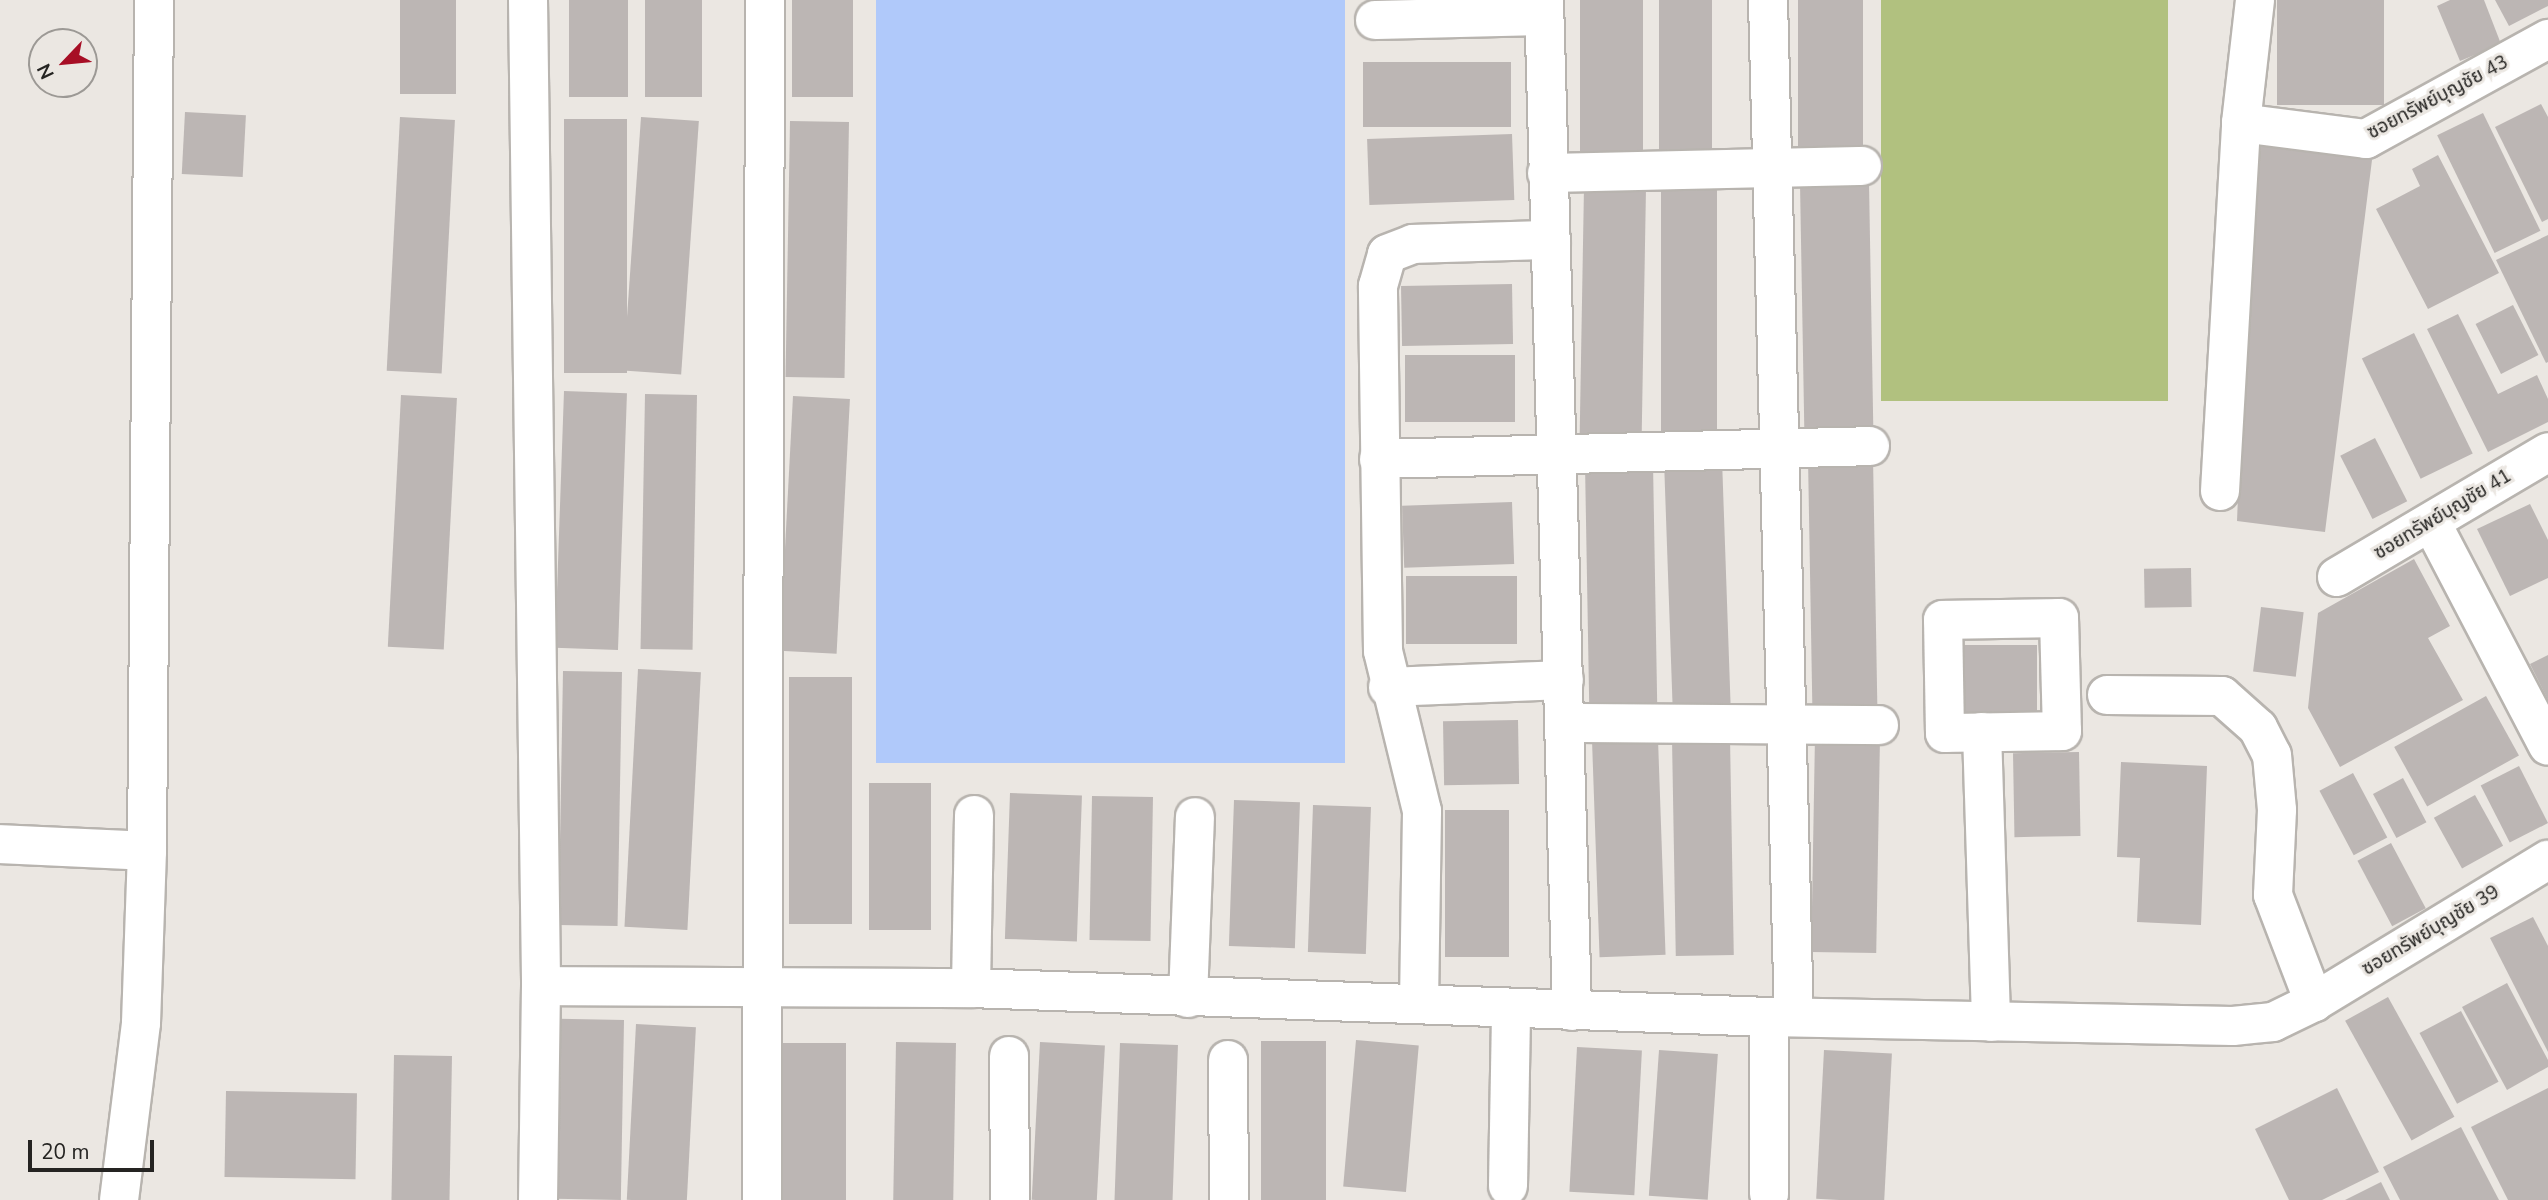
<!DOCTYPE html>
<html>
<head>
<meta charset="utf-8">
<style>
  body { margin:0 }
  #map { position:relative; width:2548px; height:1200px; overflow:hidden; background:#ebe7e2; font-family:"Nunito Sans","Noto Sans Thai",sans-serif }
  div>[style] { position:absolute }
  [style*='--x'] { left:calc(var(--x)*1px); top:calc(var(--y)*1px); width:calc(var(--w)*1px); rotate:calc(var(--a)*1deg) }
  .green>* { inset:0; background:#b1c17f; transform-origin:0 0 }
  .water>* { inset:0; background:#b0c9fa; transform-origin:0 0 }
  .building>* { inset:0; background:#bcb6b4; transform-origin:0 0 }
  .roads { filter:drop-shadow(2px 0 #b8b4af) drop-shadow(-2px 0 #b8b4af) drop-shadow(0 2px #b8b4af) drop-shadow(0 -2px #b8b4af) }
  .minor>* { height:38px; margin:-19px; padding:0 19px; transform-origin:19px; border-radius:19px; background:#fff }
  span { translate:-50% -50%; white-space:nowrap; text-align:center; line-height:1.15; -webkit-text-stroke:6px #ebe7e2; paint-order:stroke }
  .street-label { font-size:19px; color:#252422 }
  .north { position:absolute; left:28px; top:28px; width:70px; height:70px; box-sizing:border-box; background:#ebe7e2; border:2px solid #9c9995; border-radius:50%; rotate:244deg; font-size:19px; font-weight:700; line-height:28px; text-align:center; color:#252422 }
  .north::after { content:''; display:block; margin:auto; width:24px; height:32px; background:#a70e25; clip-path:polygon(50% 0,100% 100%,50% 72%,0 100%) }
  .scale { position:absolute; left:28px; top:1140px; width:126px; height:32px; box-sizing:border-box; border:4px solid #252422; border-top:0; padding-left:9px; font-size:21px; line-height:24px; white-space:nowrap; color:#252422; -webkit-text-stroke:5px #ebe7e2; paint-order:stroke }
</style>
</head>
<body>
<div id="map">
  <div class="green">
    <div style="left:1881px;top:0;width:287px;height:401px"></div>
  </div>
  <div class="water">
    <div style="left:876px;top:0;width:469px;height:763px"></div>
  </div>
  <div class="building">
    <div style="left:400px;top:0;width:56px;height:94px"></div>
    <div style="left:569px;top:0;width:59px;height:97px"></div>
    <div style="left:645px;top:0;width:57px;height:97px"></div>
    <div style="left:792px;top:0;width:61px;height:97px"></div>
    <div style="left:1580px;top:0;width:63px;height:161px"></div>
    <div style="left:1659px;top:0;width:53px;height:161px"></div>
    <div style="left:1798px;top:0;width:65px;height:158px"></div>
    <div style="left:2277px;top:0;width:107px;height:105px"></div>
    <div style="clip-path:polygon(2450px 0,2484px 0,2501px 44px,2460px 61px,2437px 6px)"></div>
    <div style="clip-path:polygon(2495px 0,2548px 0,2548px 6px,2509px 26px)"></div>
    <div style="left:1363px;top:62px;width:148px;height:65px"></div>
    <div style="clip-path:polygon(2541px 104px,2548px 117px,2548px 219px,2542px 222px,2495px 127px)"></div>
    <div style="left:185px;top:112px;width:61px;height:62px;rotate:3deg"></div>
    <div style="left:2483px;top:113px;width:131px;height:51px;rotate:64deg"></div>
    <div style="left:400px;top:117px;width:55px;height:254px;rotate:3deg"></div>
    <div style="left:641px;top:117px;width:58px;height:254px;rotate:4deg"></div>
    <div style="left:627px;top:119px;width:254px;height:63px;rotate:90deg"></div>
    <div style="left:790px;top:121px;width:59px;height:256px;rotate:1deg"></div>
    <div style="left:1512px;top:134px;width:66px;height:145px;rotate:88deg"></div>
    <div style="clip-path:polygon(2261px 145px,2372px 160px,2325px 532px,2237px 521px,2248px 251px)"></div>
    <div style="clip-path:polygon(2438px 155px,2499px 273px,2428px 309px,2376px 209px,2420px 186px,2412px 169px)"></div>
    <div style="left:1869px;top:182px;width:252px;height:69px;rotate:89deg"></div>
    <div style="left:1661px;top:184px;width:56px;height:253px"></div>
    <div style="left:1584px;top:187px;width:62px;height:253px;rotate:1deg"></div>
    <div style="clip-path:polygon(2548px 235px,2548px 362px,2546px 363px,2496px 260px)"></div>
    <div style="left:1512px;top:284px;width:60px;height:111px;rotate:89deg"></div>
    <div style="left:2513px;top:305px;width:56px;height:42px;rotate:63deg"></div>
    <div style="clip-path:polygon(2458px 314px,2498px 394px,2537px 375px,2548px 399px,2548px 422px,2488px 452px,2427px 329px)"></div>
    <div style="left:2414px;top:333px;width:134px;height:58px;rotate:64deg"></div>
    <div style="left:1515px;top:355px;width:67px;height:110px;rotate:90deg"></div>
    <div style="left:564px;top:391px;width:63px;height:257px;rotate:2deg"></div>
    <div style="left:645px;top:394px;width:52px;height:255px;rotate:1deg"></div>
    <div style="left:401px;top:395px;width:56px;height:252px;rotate:3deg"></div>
    <div style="left:793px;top:396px;width:57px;height:255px;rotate:3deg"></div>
    <div style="left:2375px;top:438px;width:71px;height:39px;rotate:63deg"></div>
    <div style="left:1873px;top:457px;width:251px;height:65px;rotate:89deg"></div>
    <div style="left:1722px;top:459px;width:256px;height:58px;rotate:88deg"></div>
    <div style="left:1653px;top:463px;width:249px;height:68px;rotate:89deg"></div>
    <div style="left:1512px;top:502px;width:62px;height:110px;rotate:88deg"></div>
    <div style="clip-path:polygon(2530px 504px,2548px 540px,2548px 578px,2510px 596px,2477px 529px)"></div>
    <div style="clip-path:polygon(2414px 559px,2450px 626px,2428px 638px,2463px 700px,2340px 767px,2308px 708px,2318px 613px)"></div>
    <div style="left:2191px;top:568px;width:39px;height:47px;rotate:89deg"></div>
    <div style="left:1406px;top:576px;width:111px;height:68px"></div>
    <div style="left:2261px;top:607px;width:43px;height:65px;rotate:7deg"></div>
    <div style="left:1957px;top:645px;width:80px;height:77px"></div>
    <div style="clip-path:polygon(2548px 655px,2548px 700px,2530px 664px)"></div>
    <div style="left:638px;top:669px;width:63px;height:258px;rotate:3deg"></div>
    <div style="left:563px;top:671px;width:59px;height:254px;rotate:1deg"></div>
    <div style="left:852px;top:677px;width:247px;height:63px;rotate:90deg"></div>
    <div style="left:2486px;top:696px;width:68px;height:105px;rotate:61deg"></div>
    <div style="left:1518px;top:720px;width:64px;height:75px;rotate:89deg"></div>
    <div style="left:1815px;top:736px;width:65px;height:216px;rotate:1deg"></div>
    <div style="left:1730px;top:738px;width:217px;height:58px;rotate:89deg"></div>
    <div style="left:1658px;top:739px;width:216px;height:66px;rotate:88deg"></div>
    <div style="left:2079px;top:752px;width:84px;height:66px;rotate:89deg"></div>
    <div style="clip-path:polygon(2121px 762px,2207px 766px,2201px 925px,2137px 922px,2140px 858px,2117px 857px)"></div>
    <div style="left:2519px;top:766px;width:64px;height:43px;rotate:63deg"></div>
    <div style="left:2353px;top:773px;width:73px;height:38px;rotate:62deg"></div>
    <div style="left:2403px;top:778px;width:50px;height:34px;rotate:62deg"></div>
    <div style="left:869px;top:783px;width:62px;height:147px"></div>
    <div style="left:1010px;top:793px;width:72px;height:146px;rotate:2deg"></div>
    <div style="left:2475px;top:795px;width:58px;height:47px;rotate:61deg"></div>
    <div style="left:1092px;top:796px;width:61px;height:144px;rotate:1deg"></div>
    <div style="left:1234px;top:800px;width:66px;height:146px;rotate:2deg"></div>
    <div style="left:1313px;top:805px;width:58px;height:147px;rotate:2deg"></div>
    <div style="left:1445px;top:810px;width:64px;height:147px"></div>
    <div style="left:2391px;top:843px;width:74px;height:38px;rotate:62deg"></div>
    <div style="clip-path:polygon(2533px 917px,2548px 946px,2548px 1052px,2490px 938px)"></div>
    <div style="clip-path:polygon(2507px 983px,2548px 1060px,2548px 1067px,2507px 1090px,2462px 1007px)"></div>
    <div style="left:2388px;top:997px;width:137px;height:49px;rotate:61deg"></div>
    <div style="left:2461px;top:1011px;width:80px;height:47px;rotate:62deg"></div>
    <div style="left:624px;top:1020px;width:180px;height:65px;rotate:91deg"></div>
    <div style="left:636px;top:1024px;width:60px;height:176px;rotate:3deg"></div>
    <div style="left:1356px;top:1040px;width:63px;height:147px;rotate:5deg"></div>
    <div style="left:1326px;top:1041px;width:159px;height:65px;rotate:90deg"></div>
    <div style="left:896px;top:1042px;width:60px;height:158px;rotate:1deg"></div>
    <div style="left:1040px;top:1042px;width:65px;height:158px;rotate:3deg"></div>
    <div style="left:780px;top:1043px;width:66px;height:157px"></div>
    <div style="left:1120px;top:1043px;width:58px;height:157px;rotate:2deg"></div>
    <div style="left:1577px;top:1047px;width:65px;height:145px;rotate:3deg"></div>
    <div style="left:1659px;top:1050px;width:59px;height:146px;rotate:4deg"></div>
    <div style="left:1824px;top:1050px;width:68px;height:149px;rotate:3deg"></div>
    <div style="left:394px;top:1055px;width:58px;height:145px;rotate:1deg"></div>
    <div style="clip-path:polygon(2337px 1088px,2379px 1172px,2322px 1200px,2289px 1200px,2255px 1129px)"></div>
    <div style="clip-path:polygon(2548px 1088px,2548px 1200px,2508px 1200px,2471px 1127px)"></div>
    <div style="left:226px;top:1091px;width:131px;height:86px;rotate:1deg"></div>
    <div style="clip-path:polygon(2461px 1127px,2499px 1200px,2400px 1200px,2383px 1167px)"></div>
    <div style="clip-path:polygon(2381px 1182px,2390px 1200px,2345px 1200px)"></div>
  </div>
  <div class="roads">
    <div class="minor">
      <div style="--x:528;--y:0;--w:986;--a:89.24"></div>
      <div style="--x:541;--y:986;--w:214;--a:90.8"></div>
      <div style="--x:1544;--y:0;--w:1011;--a:88.41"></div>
      <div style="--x:1768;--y:0;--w:1017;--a:88.54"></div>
      <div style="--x:1375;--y:20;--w:169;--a:-1.4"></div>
      <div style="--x:2241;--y:123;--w:126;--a:7.3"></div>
      <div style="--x:2366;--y:139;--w:208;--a:-28.8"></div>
      <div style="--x:1547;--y:173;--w:315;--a:-1.3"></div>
      <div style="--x:1379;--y:459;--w:491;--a:-1.5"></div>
      <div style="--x:2220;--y:491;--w:369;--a:-86.7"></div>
      <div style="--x:2241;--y:123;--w:124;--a:-83.5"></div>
      <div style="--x:2432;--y:524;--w:250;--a:62.4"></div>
      <div style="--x:2337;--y:577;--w:245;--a:-30.6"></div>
      <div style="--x:2059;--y:618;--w:113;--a:88.5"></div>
      <div style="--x:2062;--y:731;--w:117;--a:179"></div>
      <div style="--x:1945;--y:733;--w:113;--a:-91"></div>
      <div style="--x:1943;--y:620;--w:116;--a:-1"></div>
      <div style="--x:1388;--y:687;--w:176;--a:-2.3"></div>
      <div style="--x:2107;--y:695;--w:115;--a:0.5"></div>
      <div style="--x:2222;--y:696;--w:48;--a:41.6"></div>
      <div style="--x:2258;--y:728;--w:30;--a:63"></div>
      <div style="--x:2272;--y:755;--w:55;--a:84.8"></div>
      <div style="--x:2277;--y:810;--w:85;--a:92.7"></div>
      <div style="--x:2273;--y:895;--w:115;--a:69"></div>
      <div style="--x:1565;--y:723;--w:314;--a:0.4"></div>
      <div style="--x:1982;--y:732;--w:290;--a:88.2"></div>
      <div style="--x:0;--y:844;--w:147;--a:2.7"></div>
      <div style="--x:541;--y:986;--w:430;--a:0.3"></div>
      <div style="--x:971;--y:988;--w:799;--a:2.08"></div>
      <div style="--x:1769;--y:1017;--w:464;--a:1.1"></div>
      <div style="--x:2233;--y:1026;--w:40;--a:-5.7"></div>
      <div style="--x:2273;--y:1022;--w:46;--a:-26"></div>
      <div style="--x:2314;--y:1002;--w:274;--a:-31.3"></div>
      <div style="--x:971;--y:988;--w:173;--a:-89"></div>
      <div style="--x:1188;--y:998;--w:181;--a:-87.8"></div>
      <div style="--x:1419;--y:1003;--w:192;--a:-89.1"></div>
      <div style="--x:1422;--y:811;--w:165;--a:-103.7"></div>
      <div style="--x:1383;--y:651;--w:365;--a:-90.8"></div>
      <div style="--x:1378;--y:286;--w:33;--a:-74"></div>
      <div style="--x:1387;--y:254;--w:28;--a:-21"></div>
      <div style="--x:1413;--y:244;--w:138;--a:-1.7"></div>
      <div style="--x:1769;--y:1017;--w:177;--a:90"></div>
      <div style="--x:1009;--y:1056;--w:144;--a:89.6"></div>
      <div style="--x:1228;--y:1060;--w:140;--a:89.6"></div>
      <div style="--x:1508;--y:1186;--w:178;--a:-89"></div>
      <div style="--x:119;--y:1200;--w:178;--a:-82.9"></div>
      <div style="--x:141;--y:1023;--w:172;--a:-88"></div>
      <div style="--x:147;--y:851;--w:851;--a:-89.53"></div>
      <div style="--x:762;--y:1200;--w:1200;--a:-89.86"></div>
    </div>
  </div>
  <div class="street-label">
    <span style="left:2438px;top:98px;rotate:-28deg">ซอยทรัพย์บุญชัย 43</span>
    <span style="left:2443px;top:515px;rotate:-31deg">ซอยทรัพย์บุญชัย 41</span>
    <span style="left:2431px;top:931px;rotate:-31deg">ซอยทรัพย์บุญชัย 39</span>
  </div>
  <div class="north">N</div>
  <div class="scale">20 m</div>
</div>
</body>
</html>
